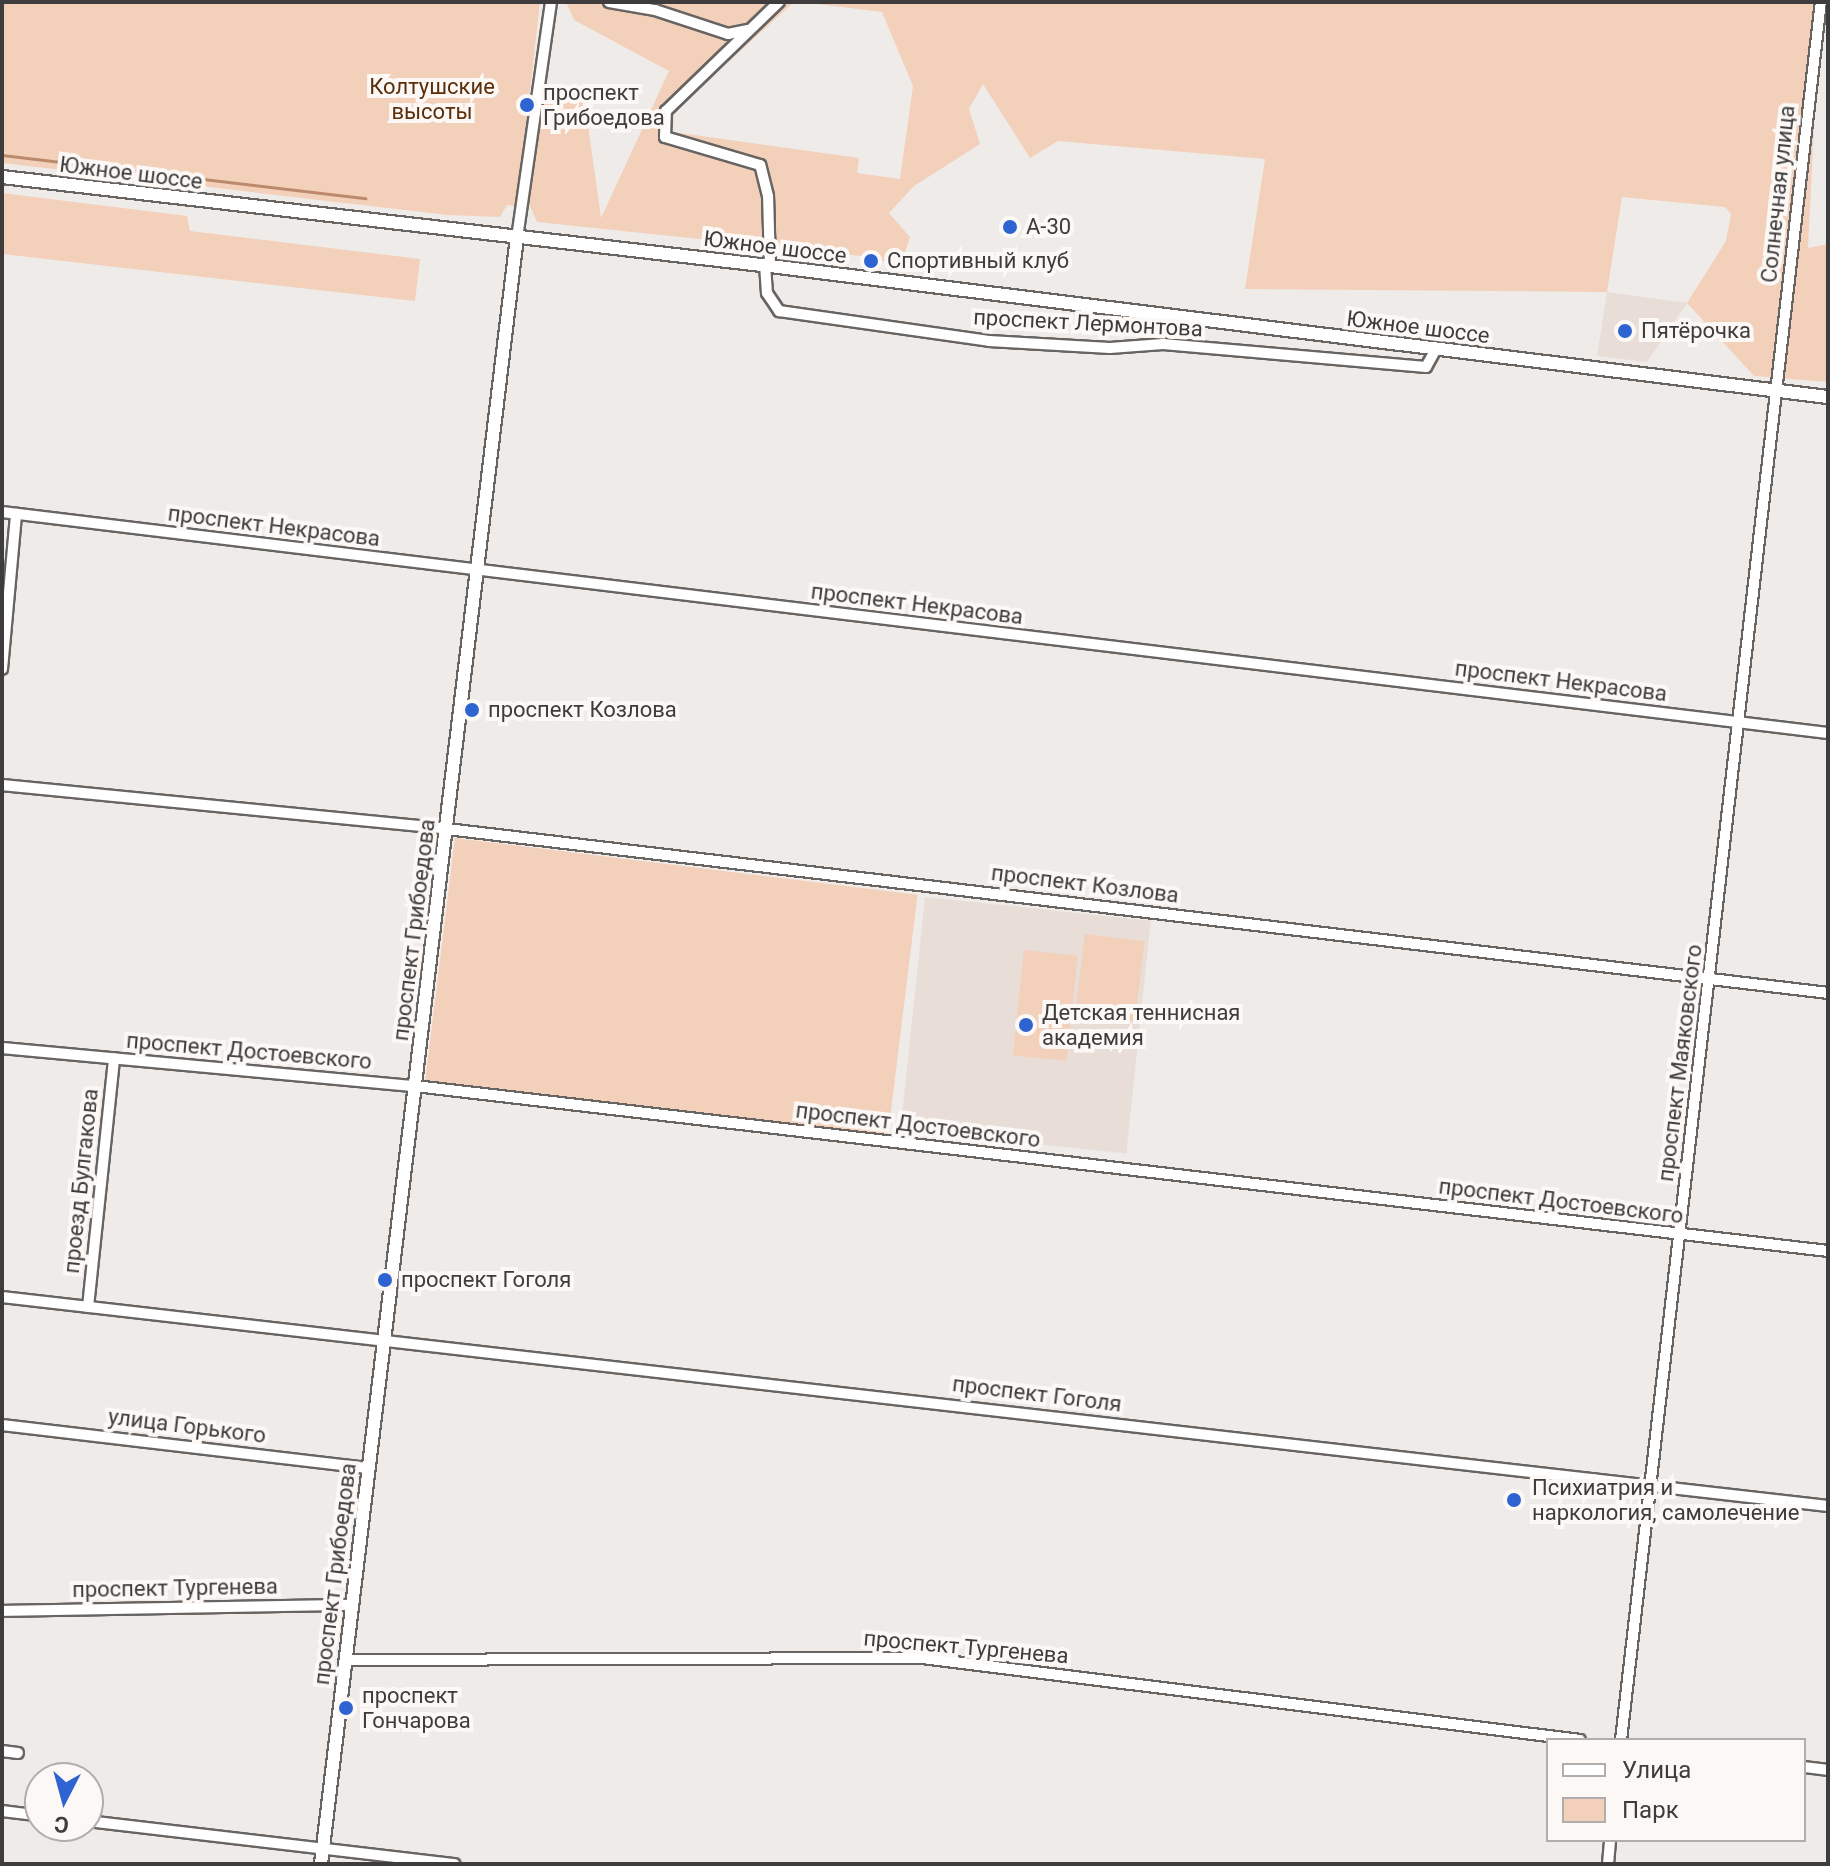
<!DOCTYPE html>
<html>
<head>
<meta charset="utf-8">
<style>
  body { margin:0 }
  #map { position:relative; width:1830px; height:1866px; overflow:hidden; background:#efebe9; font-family:Roboto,sans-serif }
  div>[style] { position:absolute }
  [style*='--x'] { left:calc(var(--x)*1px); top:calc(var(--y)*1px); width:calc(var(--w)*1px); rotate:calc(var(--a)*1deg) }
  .built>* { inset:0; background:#e8ddd7; transform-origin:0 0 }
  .green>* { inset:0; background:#f3d0ba; transform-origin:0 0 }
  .stream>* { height:3px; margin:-1.5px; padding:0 1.5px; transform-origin:1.5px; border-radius:1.5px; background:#bb8a6d }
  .roads { filter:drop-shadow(2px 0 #676462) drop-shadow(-2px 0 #676462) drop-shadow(0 2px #676462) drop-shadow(0 -2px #676462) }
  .minor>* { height:10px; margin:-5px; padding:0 5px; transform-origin:5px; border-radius:5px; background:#fff }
  .tertiary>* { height:12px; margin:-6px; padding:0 6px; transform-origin:6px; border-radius:6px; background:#fff }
  .dots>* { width:22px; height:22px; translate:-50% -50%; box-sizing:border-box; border:4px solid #fcf8f6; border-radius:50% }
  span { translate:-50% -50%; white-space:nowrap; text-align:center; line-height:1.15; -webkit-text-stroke:8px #fcf8f6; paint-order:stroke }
  .park-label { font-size:22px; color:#5c2d09 }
  .poi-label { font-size:22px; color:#3e3c3c }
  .left { translate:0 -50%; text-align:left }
  .street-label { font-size:22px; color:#3e3c3c }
  .frame { position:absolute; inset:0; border:4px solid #3e3c3c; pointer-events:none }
  .legend { position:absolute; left:1546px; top:1738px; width:260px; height:104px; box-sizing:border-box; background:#fcf8f6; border:2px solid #b0adac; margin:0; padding:10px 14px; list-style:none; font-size:24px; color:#3e3c3c }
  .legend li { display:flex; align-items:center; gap:16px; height:40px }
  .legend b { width:40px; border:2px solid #b0adac }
  .north { position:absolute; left:24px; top:1762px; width:80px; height:80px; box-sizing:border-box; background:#fcf8f6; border:2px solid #b0adac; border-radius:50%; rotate:186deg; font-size:22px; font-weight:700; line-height:32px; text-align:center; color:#3e3c3c }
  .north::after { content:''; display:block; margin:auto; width:28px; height:36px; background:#2e63d1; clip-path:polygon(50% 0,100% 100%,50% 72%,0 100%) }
</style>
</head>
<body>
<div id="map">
  <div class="built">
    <div style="clip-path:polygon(1607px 292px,1687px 303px,1647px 362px,1597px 356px)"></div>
    <div style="left:925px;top:897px;width:227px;height:234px;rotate:6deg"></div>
  </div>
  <div class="green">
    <div style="clip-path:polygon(2px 2px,540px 2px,517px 206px,507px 205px,500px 217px,448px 215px,2px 163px)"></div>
    <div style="clip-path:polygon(566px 2px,794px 2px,674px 111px,673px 132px,859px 158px,857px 173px,900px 179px,913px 86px,882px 12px,801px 2px,1828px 2px,1817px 66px,1808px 248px,1828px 244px,1828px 382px,1754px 376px,1687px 303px,1726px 241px,1731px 214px,1725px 207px,1622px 197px,1607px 292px,1245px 289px,1265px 159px,1058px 141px,1030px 158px,983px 84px,969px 109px,980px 144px,914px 186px,889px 213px,910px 237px,901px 265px,861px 256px,537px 222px,528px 202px,540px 90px,584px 96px,601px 218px,669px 71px,574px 20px)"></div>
    <div style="clip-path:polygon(2px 193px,187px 216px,190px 231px,420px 259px,415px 301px,2px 254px)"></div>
    <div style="left:455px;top:838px;width:466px;height:245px;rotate:7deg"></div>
    <div style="left:1085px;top:934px;width:60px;height:81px;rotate:7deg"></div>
    <div style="left:1024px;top:950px;width:54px;height:106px;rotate:6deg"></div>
  </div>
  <div class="stream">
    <div style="--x:2;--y:155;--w:366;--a:6.8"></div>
  </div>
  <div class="roads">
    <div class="minor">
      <div style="--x:609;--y:2;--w:47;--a:9.9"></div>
      <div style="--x:655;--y:10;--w:77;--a:18.2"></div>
      <div style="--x:728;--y:34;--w:19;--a:-12"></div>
      <div style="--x:517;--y:238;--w:238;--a:-81.8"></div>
      <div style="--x:765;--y:265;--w:28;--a:86"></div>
      <div style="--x:767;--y:293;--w:22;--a:56"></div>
      <div style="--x:779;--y:311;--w:212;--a:8.1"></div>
      <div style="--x:989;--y:341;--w:121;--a:3.3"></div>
      <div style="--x:1110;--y:348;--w:53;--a:-4.3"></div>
      <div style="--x:1163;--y:344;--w:264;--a:5"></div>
      <div style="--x:1426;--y:367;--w:21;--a:-61"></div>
      <div style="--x:770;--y:266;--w:70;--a:-91.6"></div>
      <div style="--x:768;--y:196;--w:32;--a:-104"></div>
      <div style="--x:760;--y:165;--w:99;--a:-163.6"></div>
      <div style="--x:665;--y:137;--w:26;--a:-88"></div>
      <div style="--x:666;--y:111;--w:157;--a:-44"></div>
      <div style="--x:2;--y:512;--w:1839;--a:6.9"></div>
      <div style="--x:2;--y:669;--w:156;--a:-84.8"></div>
      <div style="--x:2;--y:785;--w:447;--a:5.6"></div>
      <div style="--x:447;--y:829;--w:1391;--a:6.77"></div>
      <div style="--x:2;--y:1048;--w:415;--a:5.3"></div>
      <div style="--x:415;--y:1086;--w:1423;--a:6.66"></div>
      <div style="--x:2;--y:1297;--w:1838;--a:6.53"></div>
      <div style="--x:88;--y:1307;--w:250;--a:-84"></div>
      <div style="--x:2;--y:1425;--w:368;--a:6.7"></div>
      <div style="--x:2;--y:1611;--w:347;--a:-1"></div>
      <div style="--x:345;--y:1660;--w:577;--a:-0.2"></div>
      <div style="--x:922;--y:1658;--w:663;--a:7.1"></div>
      <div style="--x:1621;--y:1740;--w:1749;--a:-83.44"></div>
      <div style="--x:2;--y:1751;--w:16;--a:7"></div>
      <div style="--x:1804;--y:1767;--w:24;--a:7"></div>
      <div style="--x:2;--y:1811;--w:38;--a:7"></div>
      <div style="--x:88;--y:1821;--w:369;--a:6.7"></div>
      <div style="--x:1608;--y:1864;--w:24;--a:-85"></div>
    </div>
    <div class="tertiary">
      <div style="--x:2;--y:177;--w:773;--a:6.61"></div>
      <div style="--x:770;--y:266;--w:1066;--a:7.06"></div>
      <div style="--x:321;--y:1864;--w:1638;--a:-83.13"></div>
    </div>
  </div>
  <div class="dots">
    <div style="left:527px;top:105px;background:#2e63d1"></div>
    <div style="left:1010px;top:227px;background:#2e63d1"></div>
    <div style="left:871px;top:261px;background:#2e63d1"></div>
    <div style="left:1625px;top:331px;background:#2e63d1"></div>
    <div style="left:472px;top:710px;background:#2e63d1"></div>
    <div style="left:1026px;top:1025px;background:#2e63d1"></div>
    <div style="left:385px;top:1280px;background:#2e63d1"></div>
    <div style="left:1514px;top:1500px;background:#2e63d1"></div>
    <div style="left:346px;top:1708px;background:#2e63d1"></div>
  </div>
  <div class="park-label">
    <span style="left:432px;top:99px">Колтушские<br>высоты</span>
  </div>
  <div class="poi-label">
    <span class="left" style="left:543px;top:105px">проспект<br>Грибоедова</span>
    <span class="left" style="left:1026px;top:227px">А-30</span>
    <span class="left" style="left:887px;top:261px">Спортивный клуб</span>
    <span class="left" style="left:1641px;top:331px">Пятёрочка</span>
    <span class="left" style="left:488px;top:710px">проспект Козлова</span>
    <span class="left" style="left:1042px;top:1025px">Детская теннисная<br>академия</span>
    <span class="left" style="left:401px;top:1280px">проспект Гоголя</span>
    <span class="left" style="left:1532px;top:1500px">Психиатрия и<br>наркология, самолечение</span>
    <span class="left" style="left:362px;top:1708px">проспект<br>Гончарова</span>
  </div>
  <div class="street-label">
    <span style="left:131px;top:173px;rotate:7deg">Южное шоссе</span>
    <span style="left:1778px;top:194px;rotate:-84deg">Солнечная улица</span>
    <span style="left:775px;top:247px;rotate:7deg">Южное шоссе</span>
    <span style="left:1088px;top:323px;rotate:3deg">проспект Лермонтова</span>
    <span style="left:1418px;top:327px;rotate:7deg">Южное шоссе</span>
    <span style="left:274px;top:526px;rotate:7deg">проспект Некрасова</span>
    <span style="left:917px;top:604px;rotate:7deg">проспект Некрасова</span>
    <span style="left:1561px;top:681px;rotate:7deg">проспект Некрасова</span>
    <span style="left:1085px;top:884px;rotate:7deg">проспект Козлова</span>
    <span style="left:414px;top:930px;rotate:-83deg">проспект Грибоедова</span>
    <span style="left:249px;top:1051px;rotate:5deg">проспект Достоевского</span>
    <span style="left:1680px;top:1063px;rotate:-83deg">проспект Маяковского</span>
    <span style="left:918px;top:1125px;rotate:7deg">проспект Достоевского</span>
    <span style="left:81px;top:1181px;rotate:-84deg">проезд Булгакова</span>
    <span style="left:1561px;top:1201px;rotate:7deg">проспект Достоевского</span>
    <span style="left:1037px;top:1394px;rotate:7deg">проспект Гоголя</span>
    <span style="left:187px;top:1426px;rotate:7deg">улица Горького</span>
    <span style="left:335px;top:1574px;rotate:-83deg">проспект Грибоедова</span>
    <span style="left:175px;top:1588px;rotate:-1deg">проспект Тургенева</span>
    <span style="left:966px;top:1647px;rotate:5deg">проспект Тургенева</span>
  </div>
  <div class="frame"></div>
  <ul class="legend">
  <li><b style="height:10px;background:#fff"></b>Улица</li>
  <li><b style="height:22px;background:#f3d0ba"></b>Парк</li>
  </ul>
  <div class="north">С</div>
</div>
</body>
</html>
